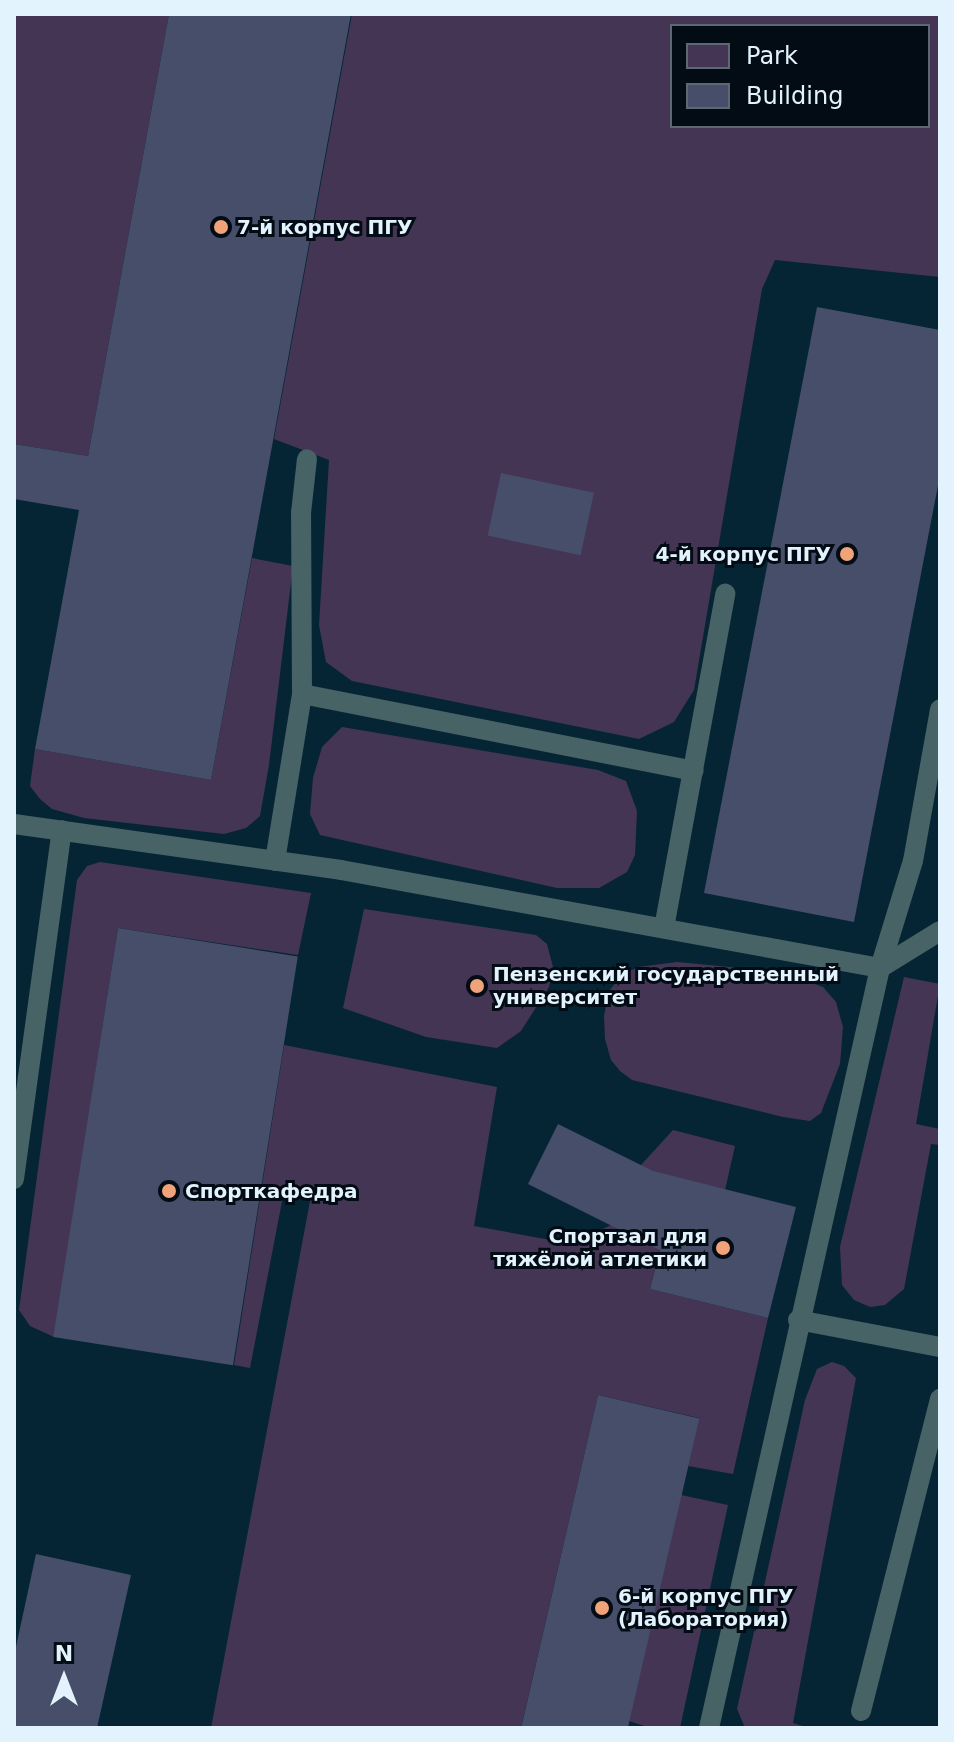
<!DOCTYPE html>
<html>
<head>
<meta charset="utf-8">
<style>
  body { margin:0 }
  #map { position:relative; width:954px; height:1742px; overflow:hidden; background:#052535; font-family:"DejaVu Sans",sans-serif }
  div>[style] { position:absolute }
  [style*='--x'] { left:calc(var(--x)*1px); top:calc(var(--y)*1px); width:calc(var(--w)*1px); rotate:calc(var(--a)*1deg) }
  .green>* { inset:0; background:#443554 }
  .building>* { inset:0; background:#464e6a; transform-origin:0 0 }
  .service>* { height:20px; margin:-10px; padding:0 10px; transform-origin:10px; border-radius:10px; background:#476365 }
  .dots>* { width:22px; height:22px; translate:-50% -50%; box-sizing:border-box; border:4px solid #030c14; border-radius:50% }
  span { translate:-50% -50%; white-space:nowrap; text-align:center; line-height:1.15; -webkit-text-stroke:6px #030c14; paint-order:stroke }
  .poi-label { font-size:20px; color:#e2f3fe; font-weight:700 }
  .left { translate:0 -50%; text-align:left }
  .right { translate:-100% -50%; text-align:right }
  .frame { position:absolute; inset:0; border:16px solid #e2f3fe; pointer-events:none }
  .legend { position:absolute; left:670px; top:24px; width:260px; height:104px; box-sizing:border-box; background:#030c14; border:2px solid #5c6872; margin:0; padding:10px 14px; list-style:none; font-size:24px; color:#e2f3fe }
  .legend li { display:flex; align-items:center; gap:16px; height:40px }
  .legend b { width:40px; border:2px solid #5c6872 }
  .north { position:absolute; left:24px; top:1638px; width:80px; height:80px; -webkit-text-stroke:6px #030c14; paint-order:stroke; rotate:0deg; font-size:22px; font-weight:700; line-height:32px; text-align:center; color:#e2f3fe }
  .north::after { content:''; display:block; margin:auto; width:28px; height:36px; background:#e2f3fe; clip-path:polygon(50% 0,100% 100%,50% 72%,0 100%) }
</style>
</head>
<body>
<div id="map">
  <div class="green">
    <div style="clip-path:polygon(14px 14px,169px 14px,88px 456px,14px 444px)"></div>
    <div style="clip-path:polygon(evenodd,352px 14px,940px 14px,940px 277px,775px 260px,762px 289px,694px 690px,674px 722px,639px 739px,352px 681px,326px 662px,319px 625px,329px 460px,274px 439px,352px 14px,672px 26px,928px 26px,928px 126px,672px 126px,672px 26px)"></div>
    <div style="clip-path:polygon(252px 558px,293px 566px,269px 765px,260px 816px,246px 828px,224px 834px,84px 818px,52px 809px,40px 799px,30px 786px,35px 749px,211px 780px)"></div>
    <div style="clip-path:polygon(342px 727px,598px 770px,626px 781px,637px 811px,635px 855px,627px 872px,599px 888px,557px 888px,320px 835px,310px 814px,313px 778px,322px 747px)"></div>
    <div style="clip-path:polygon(100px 862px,311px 893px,298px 955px,118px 928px,54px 1337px,30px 1326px,19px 1310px,77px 880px,87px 866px)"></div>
    <div style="clip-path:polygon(364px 909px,536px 935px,547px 944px,553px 967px,549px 987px,521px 1031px,497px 1048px,426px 1037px,343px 1008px)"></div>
    <div style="clip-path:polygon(677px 962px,781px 972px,823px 987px,836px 1002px,843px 1027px,840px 1064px,821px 1113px,810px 1121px,783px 1117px,632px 1080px,620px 1071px,611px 1060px,605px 1039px,604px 1016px,609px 991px,623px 974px,638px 967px)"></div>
    <div style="clip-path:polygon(904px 977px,940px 984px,916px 1124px,940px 1129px,940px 1145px,931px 1144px,904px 1289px,885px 1305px,870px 1307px,854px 1300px,842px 1285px,840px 1247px)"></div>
    <div style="clip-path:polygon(284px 1045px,497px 1087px,474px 1226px,572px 1244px,611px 1225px,641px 1165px,673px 1130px,735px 1146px,725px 1190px,678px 1178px,650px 1289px,768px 1318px,733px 1474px,688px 1466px,699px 1418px,598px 1395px,521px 1728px,211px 1728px,311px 1196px,284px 1191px,250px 1368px,234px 1365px)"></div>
    <div style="clip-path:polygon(832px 1362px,844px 1366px,856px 1378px,793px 1723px,809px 1728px,745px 1728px,737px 1709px,805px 1400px,817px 1369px)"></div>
    <div style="clip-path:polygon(681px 1495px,728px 1505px,680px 1728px,651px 1728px,629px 1721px)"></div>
  </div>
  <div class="building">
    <div style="clip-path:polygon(169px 14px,351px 14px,211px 780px,35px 749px,79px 510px,14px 499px,14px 444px,88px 456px)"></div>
    <div style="clip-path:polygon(817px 307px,940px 330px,940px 475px,854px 922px,704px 893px)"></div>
    <div style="left:501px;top:473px;width:95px;height:64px;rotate:12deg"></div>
    <div style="left:118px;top:928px;width:182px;height:414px;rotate:9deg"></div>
    <div style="clip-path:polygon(558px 1124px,653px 1171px,796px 1207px,768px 1318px,650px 1289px,660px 1250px,528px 1184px)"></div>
    <div style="left:598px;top:1395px;width:104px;height:342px;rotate:13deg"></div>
    <div style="clip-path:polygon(36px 1554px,131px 1575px,97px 1728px,14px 1728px,14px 1656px)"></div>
  </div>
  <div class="service">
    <div style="--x:302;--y:694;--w:181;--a:-90.3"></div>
    <div style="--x:301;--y:513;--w:54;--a:-83.7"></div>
    <div style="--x:14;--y:824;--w:330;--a:8"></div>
    <div style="--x:341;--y:870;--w:548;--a:10.3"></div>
    <div style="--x:880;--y:968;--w:112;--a:-72.9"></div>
    <div style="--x:913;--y:861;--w:154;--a:-79.9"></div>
    <div style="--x:275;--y:861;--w:169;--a:-80.8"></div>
    <div style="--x:302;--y:694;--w:399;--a:11.1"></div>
    <div style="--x:664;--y:928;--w:340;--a:-79.6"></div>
    <div style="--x:14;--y:1179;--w:352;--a:-82.2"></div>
    <div style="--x:798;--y:1320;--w:145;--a:10.8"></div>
    <div style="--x:861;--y:1711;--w:322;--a:-75.8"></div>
    <div style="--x:709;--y:1728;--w:779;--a:-77.32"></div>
    <div style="--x:880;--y:968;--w:70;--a:-31.7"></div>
  </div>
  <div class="dots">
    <div style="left:221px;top:227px;background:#f0a278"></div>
    <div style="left:847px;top:554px;background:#f0a278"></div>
    <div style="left:477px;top:986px;background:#f0a278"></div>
    <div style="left:169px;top:1191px;background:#f0a278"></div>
    <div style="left:723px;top:1248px;background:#f0a278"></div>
    <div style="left:602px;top:1608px;background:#f0a278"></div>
  </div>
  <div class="poi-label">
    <span class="left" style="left:237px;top:227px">7-й корпус ПГУ</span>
    <span class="right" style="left:831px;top:554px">4-й корпус ПГУ</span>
    <span class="left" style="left:493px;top:986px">Пензенский государственный<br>университет</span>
    <span class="left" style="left:185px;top:1191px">Спорткафедра</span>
    <span class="right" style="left:707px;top:1248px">Спортзал для<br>тяжёлой атлетики</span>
    <span class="left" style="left:618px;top:1608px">6-й корпус ПГУ<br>(Лаборатория)</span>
  </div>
  <div class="frame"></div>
  <ul class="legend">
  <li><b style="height:22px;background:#443554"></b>Park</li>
  <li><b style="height:22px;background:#464e6a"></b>Building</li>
  </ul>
  <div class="north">N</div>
</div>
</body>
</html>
